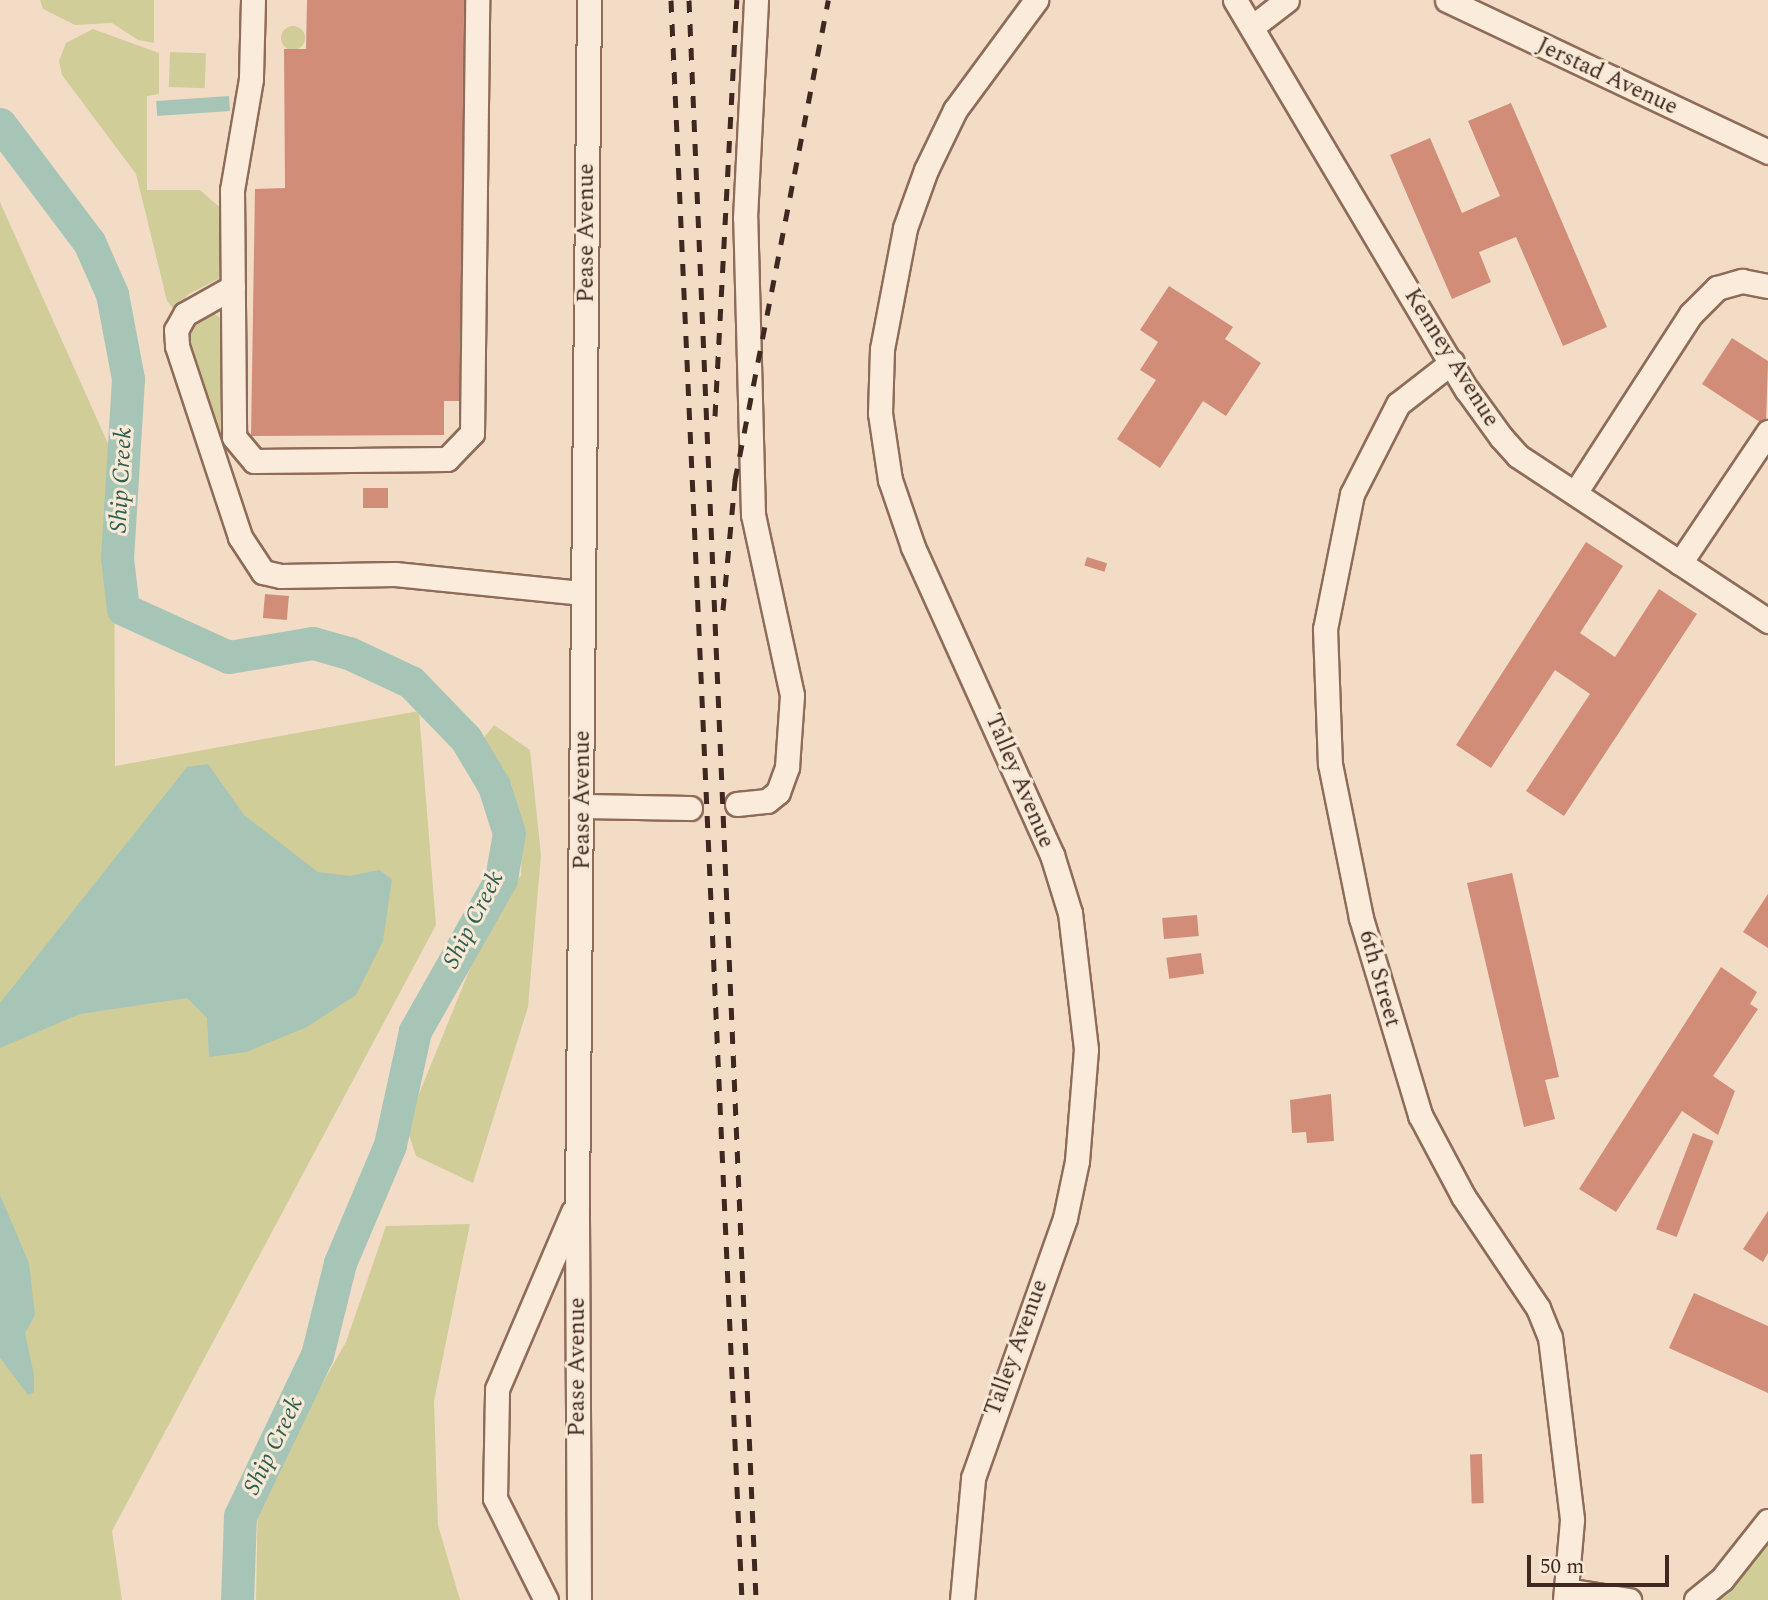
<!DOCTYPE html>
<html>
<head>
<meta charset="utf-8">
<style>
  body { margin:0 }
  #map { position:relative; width:1768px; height:1600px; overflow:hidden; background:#f2dcc6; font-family:Spectral,serif }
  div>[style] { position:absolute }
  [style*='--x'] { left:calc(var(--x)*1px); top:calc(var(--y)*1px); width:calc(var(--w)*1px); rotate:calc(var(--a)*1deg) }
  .green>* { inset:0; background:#d1cd98; transform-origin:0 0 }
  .round { border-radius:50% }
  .water>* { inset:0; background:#a7c5b7; transform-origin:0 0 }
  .river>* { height:33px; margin:-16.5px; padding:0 16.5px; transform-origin:16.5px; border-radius:16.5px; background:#a7c5b7 }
  .building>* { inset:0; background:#d28d79; transform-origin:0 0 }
  .roads { filter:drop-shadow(2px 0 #8f6c5a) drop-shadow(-2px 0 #8f6c5a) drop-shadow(0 2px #8f6c5a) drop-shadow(0 -2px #8f6c5a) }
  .minor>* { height:23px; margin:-11.5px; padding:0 11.5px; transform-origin:11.5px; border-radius:11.5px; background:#fbebda }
  .rail>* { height:5px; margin-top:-2.5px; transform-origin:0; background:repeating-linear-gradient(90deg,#3e281f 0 12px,transparent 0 24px) }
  span { translate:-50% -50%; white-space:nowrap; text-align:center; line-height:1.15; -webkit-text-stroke:6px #f8e8d6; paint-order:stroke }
  .street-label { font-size:23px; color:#3e281f }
  .water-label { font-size:24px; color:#2d5f52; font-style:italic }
  .scale { position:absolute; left:1527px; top:1555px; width:142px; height:32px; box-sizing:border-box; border:4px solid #3e281f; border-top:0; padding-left:9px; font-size:21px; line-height:24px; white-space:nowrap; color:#3e281f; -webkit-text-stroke:5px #f8e8d6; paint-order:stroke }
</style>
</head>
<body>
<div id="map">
  <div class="green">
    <div style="clip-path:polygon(40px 0,154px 0,154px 43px,138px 40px,112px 23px,75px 25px,43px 9px)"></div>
    <div class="round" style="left:281px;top:26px;width:24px;height:24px"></div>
    <div style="clip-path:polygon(93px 29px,159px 53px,159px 94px,147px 96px,147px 190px,200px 190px,224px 211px,226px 258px,220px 278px,187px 295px,176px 312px,167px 301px,136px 174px,62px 75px,59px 61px,66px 43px)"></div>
    <div style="left:170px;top:52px;width:36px;height:35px;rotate:2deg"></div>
    <div style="clip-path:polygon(0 202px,114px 457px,115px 766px,419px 711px,436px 925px,112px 1531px,122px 1600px,0 1600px)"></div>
    <div style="clip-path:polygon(212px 312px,226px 322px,224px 436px,215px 434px,187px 345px,196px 319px)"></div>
    <div style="clip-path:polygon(494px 725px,530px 750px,541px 855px,528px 1007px,473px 1183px,416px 1156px,406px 1126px,502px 890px,521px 876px,522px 840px,511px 783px,482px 740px)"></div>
    <div style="clip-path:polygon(470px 1224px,434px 1401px,438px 1525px,460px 1600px,256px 1600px,258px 1497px,346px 1342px,386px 1226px)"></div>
    <div style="clip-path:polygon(1768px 1543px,1768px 1600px,1718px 1600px,1727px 1595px)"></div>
  </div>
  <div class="water">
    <div style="left:229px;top:96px;width:15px;height:73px;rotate:86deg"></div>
    <div style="clip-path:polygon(208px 764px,244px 815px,318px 872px,350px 876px,379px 870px,392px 879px,383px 941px,356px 995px,307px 1027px,246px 1052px,209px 1057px,207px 1018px,187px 998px,80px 1014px,0 1048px,0 1003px,187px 767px)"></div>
    <div style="clip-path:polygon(0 1195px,29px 1263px,35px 1315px,25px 1333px,34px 1375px,34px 1392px,28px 1395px,0 1358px)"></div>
  </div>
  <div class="river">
    <div style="--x:0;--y:124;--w:148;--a:53"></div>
    <div style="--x:89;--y:242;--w:57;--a:66.1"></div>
    <div style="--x:112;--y:294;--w:86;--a:79.3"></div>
    <div style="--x:128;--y:379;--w:179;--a:93.5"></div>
    <div style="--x:117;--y:558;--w:51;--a:83.3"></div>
    <div style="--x:123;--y:609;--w:116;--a:24.4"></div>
    <div style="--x:229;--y:657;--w:85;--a:-9.5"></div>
    <div style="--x:313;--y:643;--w:37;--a:16"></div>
    <div style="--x:349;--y:653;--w:68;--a:25.1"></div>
    <div style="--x:411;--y:682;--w:79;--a:46"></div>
    <div style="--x:466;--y:739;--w:55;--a:59.2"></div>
    <div style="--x:494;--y:786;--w:49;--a:72.3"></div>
    <div style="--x:509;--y:833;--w:47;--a:99.9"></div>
    <div style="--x:501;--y:879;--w:175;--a:119.5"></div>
    <div style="--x:415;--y:1031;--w:117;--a:102.4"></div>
    <div style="--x:390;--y:1145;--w:128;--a:113"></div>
    <div style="--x:340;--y:1263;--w:95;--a:104"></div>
    <div style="--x:317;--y:1355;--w:178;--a:115.6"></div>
    <div style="--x:240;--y:1516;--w:84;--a:92"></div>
  </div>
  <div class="building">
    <div style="clip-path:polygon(307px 0,464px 0,463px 401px,444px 401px,444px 435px,251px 436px,255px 189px,285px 188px,284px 49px,306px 49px)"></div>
    <div style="clip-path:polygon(1511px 103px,1607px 327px,1563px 346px,1516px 237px,1479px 252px,1491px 282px,1452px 299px,1390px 155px,1430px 138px,1462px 213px,1500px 196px,1468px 121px)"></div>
    <div style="clip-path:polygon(1169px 286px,1233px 327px,1225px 339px,1261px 363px,1226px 416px,1203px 401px,1160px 468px,1117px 439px,1156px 380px,1140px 370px,1158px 342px,1140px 330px)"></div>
    <div style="clip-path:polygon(1732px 338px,1768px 361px,1766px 426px,1702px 384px)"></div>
    <div style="left:363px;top:488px;width:25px;height:20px"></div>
    <div style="clip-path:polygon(1586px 542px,1623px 566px,1580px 633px,1615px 657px,1659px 589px,1697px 614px,1564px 816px,1526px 791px,1590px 694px,1555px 670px,1491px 768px,1456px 745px)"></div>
    <div style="left:1087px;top:557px;width:21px;height:9px;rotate:17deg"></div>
    <div style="left:265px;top:594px;width:24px;height:24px;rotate:5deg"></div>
    <div style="clip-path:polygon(1512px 873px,1559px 1077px,1545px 1080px,1555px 1119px,1524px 1127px,1467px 883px)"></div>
    <div style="clip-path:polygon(1768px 894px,1768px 948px,1743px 932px)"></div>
    <div style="left:1197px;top:915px;width:21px;height:35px;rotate:85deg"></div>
    <div style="left:1201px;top:953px;width:21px;height:35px;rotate:82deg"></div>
    <div style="clip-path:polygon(1721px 967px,1757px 992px,1750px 1004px,1758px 1009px,1713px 1076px,1735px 1091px,1718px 1135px,1682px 1111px,1616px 1212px,1579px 1189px)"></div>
    <div style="clip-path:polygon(1331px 1094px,1334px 1141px,1307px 1143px,1306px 1132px,1292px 1133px,1290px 1100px)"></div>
    <div style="left:1693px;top:1133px;width:22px;height:103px;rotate:21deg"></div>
    <div style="clip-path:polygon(1768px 1211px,1768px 1253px,1763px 1262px,1743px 1249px)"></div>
    <div style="clip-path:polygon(1694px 1293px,1768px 1326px,1768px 1393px,1669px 1348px)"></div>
    <div style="left:1482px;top:1454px;width:49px;height:12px;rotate:88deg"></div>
  </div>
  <div class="roads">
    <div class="minor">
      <div style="--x:253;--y:0;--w:79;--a:91.5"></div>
      <div style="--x:251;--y:79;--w:113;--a:99.7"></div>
      <div style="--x:232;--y:190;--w:247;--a:89.5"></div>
      <div style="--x:234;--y:437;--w:31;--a:50"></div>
      <div style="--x:254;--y:461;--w:193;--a:-0.6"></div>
      <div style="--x:447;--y:459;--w:36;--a:-46"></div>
      <div style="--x:472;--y:433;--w:433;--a:-89.3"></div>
      <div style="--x:1235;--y:0;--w:454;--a:59.3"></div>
      <div style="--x:1467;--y:390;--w:58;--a:54.1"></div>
      <div style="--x:1501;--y:437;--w:25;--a:48"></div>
      <div style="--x:1518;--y:456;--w:300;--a:33.4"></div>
      <div style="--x:1447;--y:0;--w:355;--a:25.3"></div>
      <div style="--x:1252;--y:27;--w:44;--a:-37.6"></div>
      <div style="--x:233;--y:287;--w:55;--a:150.6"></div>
      <div style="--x:185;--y:314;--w:18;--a:119"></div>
      <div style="--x:176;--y:330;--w:16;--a:86"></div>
      <div style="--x:177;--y:346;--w:201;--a:71.7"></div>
      <div style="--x:240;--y:537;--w:42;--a:56.7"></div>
      <div style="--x:263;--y:572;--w:18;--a:13"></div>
      <div style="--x:281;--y:576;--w:114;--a:-1"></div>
      <div style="--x:395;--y:574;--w:189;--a:5.8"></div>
      <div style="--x:1452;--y:362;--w:68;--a:142.1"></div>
      <div style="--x:1398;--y:404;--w:101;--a:117.1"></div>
      <div style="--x:1352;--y:494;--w:138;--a:101.3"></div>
      <div style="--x:1325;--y:629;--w:135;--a:87.9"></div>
      <div style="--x:1330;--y:764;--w:157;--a:78.6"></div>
      <div style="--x:1361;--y:918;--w:206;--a:73.3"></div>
      <div style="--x:1420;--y:1115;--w:92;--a:62"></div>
      <div style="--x:1463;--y:1196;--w:135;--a:56.2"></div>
      <div style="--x:1538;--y:1308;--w:31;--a:68"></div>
      <div style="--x:1550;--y:1337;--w:184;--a:83.1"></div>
      <div style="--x:1572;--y:1520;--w:80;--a:95"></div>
      <div style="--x:1575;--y:493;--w:213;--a:-57.1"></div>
      <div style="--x:1691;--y:314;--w:37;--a:-45"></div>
      <div style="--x:1717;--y:288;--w:26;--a:-16"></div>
      <div style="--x:1742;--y:281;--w:26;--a:11"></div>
      <div style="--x:1680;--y:563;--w:158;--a:-56.1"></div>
      <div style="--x:737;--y:804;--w:30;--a:-6"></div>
      <div style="--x:767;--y:801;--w:14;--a:-39"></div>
      <div style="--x:778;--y:792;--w:27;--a:-70"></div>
      <div style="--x:787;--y:767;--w:72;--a:-86"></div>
      <div style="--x:792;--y:695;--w:184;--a:-102.2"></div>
      <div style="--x:753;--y:515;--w:297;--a:-91.5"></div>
      <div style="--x:745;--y:218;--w:218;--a:-87.1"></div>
      <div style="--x:584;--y:806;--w:106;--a:1.1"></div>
      <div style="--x:1566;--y:1590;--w:64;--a:9"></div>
      <div style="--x:546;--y:1600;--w:114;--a:-116.6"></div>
      <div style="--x:495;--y:1498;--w:109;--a:-88.9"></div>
      <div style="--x:497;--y:1389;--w:193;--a:-66.8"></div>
      <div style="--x:579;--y:1600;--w:397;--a:-90.3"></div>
      <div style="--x:577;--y:1203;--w:1203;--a:-89.43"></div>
      <div style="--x:962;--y:1600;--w:122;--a:-84.8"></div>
      <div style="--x:973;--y:1478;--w:276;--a:-70.5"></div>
      <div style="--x:1065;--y:1218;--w:58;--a:-78.1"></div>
      <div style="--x:1077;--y:1161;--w:112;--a:-85.4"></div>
      <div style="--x:1086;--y:1049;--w:137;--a:-96.7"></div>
      <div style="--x:1070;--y:913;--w:61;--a:-107.2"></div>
      <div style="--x:1052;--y:855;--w:338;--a:-114.3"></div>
      <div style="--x:913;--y:547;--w:71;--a:-108.9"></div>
      <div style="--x:890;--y:480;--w:68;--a:-98.5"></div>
      <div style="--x:880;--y:413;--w:64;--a:-88.2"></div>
      <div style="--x:882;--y:349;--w:123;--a:-79.2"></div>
      <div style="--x:905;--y:228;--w:62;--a:-70.1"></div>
      <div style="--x:926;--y:170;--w:67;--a:-64.2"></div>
      <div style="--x:955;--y:110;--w:137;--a:-53.6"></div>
      <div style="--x:1696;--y:1600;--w:33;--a:-39"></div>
      <div style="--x:1722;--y:1579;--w:74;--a:-51.6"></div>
    </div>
  </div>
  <div class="rail">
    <div style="--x:671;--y:0;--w:1602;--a:87.46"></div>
    <div style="--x:689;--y:0;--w:1601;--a:87.6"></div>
    <div style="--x:715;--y:416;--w:417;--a:-87"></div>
    <div style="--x:723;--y:610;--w:131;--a:-84.7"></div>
    <div style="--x:735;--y:480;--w:489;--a:-79"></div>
  </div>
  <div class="street-label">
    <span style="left:1607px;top:77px;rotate:25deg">Jerstad Avenue</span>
    <span style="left:587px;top:233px;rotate:-90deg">Pease Avenue</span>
    <span style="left:1451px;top:358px;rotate:58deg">Kenney Avenue</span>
    <span style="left:1019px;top:781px;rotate:67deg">Talley Avenue</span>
    <span style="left:583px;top:800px;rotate:-90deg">Pease Avenue</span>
    <span style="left:1379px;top:979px;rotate:74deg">6th Street</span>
    <span style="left:1017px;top:1348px;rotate:-70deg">Talley Avenue</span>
    <span style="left:578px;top:1367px;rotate:-90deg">Pease Avenue</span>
  </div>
  <div class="water-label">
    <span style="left:122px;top:480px;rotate:-87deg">Ship Creek</span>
    <span style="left:474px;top:920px;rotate:-63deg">Ship Creek</span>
    <span style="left:274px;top:1446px;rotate:-64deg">Ship Creek</span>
  </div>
  <div class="scale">50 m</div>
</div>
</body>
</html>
